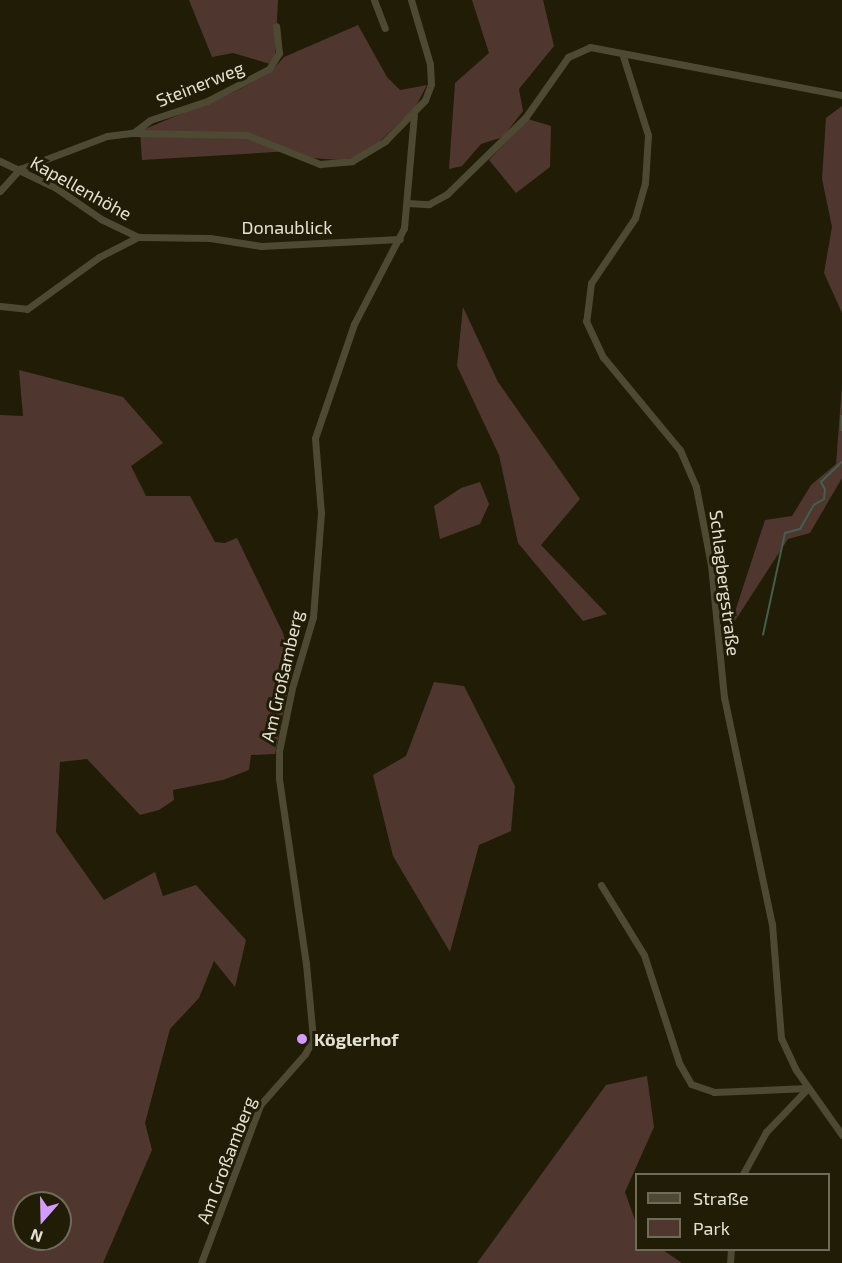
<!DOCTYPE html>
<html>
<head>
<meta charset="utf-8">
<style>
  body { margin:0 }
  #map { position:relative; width:842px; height:1263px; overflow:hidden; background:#201c06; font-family:"Exo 2",sans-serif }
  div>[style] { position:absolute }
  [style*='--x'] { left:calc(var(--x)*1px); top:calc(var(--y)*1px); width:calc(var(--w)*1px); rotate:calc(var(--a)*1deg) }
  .green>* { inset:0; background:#4f372f }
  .stream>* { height:1.5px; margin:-0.75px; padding:0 0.75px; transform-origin:0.75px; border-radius:0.75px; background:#435f4f }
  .minor>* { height:7px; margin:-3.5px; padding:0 3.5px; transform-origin:3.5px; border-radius:3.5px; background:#4d4932 }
  .dots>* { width:16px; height:16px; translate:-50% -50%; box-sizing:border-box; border:3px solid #201c06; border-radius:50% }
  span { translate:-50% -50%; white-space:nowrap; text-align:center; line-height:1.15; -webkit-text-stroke:6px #201c06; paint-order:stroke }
  .street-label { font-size:18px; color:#e3e1d3 }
  .poi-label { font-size:18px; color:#e3e1d3; font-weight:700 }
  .left { translate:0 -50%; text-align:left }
  .legend { position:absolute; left:635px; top:1173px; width:195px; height:78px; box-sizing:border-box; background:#201c06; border:2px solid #6e6b58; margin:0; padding:8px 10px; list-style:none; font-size:18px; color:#e3e1d3 }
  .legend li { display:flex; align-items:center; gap:12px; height:30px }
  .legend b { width:30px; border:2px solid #6e6b58 }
  .north { position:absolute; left:12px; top:1191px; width:60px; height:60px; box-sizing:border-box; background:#201c06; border:2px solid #6e6b58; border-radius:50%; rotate:200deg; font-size:16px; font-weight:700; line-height:24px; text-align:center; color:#e3e1d3 }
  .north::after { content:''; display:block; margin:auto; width:21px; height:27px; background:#d39cfc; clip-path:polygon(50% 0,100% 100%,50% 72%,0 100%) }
</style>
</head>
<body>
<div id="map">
  <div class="green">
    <div style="clip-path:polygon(189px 0,278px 0,275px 57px,270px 64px,233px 53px,212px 57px)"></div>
    <div style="clip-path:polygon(472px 0,543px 0,554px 46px,519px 89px,523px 111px,503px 137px,481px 144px,462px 166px,449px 169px,455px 83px,489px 53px)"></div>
    <div style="clip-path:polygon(358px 25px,387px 77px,400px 90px,427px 85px,416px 106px,378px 143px,353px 158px,339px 160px,311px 158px,292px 151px,142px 160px,140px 131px,236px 91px,270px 73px,284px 57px)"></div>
    <div style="clip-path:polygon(842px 106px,842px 313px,824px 273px,832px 227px,822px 179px,826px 118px)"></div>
    <div style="clip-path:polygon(528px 119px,551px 126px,550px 167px,516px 193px,489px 160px)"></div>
    <div style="clip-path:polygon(463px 307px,498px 382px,580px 499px,541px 545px,607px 614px,583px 621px,518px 543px,499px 455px,457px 366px)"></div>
    <div style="clip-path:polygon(evenodd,19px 370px,123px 397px,163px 443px,131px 466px,146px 496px,190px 496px,215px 542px,225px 543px,237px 538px,283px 633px,293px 670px,290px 682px,284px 681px,282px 690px,287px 694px,275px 754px,251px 755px,249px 770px,223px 780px,173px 790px,174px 800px,159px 810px,140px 815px,87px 759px,60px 762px,56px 832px,104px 900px,155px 872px,163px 896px,196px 885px,246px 940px,235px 987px,214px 961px,199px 998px,170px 1029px,145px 1123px,152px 1150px,103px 1263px,0 1263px,0 415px,23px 416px,19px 370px,24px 1203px,60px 1203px,60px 1239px,24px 1239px,24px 1203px)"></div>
    <div style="clip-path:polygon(842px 385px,842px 478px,810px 533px,788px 539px,729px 630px,765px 520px,792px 516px,811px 485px,836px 464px)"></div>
    <div style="clip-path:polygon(480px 482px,489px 504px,480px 524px,440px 539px,434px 506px,461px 488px)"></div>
    <div style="clip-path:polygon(434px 682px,464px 686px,515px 786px,511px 831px,479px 845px,450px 952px,393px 856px,373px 775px,406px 756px)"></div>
    <div style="clip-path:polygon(647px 1076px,654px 1127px,625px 1192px,636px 1223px,636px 1250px,663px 1250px,682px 1263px,477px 1263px,606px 1085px)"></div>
  </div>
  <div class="stream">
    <div style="--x:842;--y:416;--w:14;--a:90"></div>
    <div style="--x:763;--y:635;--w:104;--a:-77.8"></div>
    <div style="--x:785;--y:533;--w:16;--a:-15"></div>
    <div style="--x:800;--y:529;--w:28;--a:-60"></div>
    <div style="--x:814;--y:505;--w:12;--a:-31"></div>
    <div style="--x:824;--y:499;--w:9;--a:-84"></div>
    <div style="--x:825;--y:490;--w:9;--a:-117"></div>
    <div style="--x:821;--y:482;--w:29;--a:-44"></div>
  </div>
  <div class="minor">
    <div style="--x:374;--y:0;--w:30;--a:69"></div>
    <div style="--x:622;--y:53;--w:86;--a:72.4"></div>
    <div style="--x:648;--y:135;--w:48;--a:93.6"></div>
    <div style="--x:645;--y:183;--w:36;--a:106"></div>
    <div style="--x:635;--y:218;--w:78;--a:124.1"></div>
    <div style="--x:591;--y:283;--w:38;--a:97"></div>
    <div style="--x:586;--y:321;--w:40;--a:65"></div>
    <div style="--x:603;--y:357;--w:121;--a:50.4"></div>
    <div style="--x:680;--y:450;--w:40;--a:66.6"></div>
    <div style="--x:696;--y:487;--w:79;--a:79.1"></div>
    <div style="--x:711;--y:565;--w:133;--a:84.4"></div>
    <div style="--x:724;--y:697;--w:232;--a:78.1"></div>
    <div style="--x:772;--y:924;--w:114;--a:85.5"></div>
    <div style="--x:781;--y:1038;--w:35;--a:65"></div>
    <div style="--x:796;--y:1070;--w:80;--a:54.7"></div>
    <div style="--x:133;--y:133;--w:21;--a:-37"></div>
    <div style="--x:150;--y:120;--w:60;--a:-18.4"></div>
    <div style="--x:207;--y:101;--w:70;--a:-27.3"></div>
    <div style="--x:269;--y:69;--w:19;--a:-58"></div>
    <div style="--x:279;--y:53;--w:27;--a:-96"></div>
    <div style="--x:0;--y:161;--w:62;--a:25.7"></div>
    <div style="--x:56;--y:188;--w:55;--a:34.6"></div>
    <div style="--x:101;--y:219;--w:41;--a:25.9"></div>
    <div style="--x:20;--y:169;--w:93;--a:-20.8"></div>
    <div style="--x:107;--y:136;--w:26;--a:-7"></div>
    <div style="--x:133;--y:133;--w:114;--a:1"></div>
    <div style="--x:247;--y:135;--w:79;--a:21.7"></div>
    <div style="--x:320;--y:164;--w:32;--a:-5"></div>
    <div style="--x:352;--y:161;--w:39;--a:-31"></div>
    <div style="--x:385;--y:141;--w:57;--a:-45.7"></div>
    <div style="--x:425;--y:100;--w:17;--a:-69"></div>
    <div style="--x:431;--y:84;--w:20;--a:-93"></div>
    <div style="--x:430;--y:64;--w:67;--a:-106.5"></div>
    <div style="--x:0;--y:191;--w:30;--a:-48"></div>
    <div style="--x:407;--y:203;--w:22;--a:3"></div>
    <div style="--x:429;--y:204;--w:21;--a:-29"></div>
    <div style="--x:447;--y:194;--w:109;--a:-44.3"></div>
    <div style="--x:525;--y:118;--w:75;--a:-54.8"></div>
    <div style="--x:568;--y:57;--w:24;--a:-24"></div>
    <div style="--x:590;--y:47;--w:257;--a:10.8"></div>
    <div style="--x:0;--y:306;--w:27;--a:6"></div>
    <div style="--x:27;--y:309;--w:89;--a:-35.8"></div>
    <div style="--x:99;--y:257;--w:44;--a:-27.1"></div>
    <div style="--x:138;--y:237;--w:72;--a:0.8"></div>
    <div style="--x:210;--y:238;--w:52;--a:8.9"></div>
    <div style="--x:261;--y:246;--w:139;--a:-2.9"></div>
    <div style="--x:601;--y:885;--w:82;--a:58.4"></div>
    <div style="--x:644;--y:955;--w:114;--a:72"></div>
    <div style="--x:679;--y:1063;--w:24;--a:60"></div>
    <div style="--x:691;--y:1084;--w:24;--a:19"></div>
    <div style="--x:714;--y:1092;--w:94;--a:-2.4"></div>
    <div style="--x:743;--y:1174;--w:48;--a:-61.3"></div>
    <div style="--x:766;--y:1132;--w:61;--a:-46.3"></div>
    <div style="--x:201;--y:1263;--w:169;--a:-69.5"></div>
    <div style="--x:260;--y:1105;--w:68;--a:-48.6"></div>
    <div style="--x:305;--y:1054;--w:17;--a:-62"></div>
    <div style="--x:313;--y:1039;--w:75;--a:-95.3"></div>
    <div style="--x:306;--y:964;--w:188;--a:-98.3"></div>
    <div style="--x:279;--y:778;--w:27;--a:-90"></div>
    <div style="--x:279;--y:751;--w:64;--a:-78.3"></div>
    <div style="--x:292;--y:688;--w:74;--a:-73.5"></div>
    <div style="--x:313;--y:617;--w:104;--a:-85.6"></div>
    <div style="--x:321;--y:513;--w:75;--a:-94.6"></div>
    <div style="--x:315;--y:438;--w:120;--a:-71.1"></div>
    <div style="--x:354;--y:324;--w:108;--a:-62.5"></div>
    <div style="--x:404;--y:228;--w:114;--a:-85"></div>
    <div style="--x:730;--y:1263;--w:13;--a:-86"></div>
  </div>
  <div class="dots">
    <div style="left:302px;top:1039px;background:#d39cfc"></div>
  </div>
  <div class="street-label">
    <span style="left:200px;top:84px;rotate:-22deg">Steinerweg</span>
    <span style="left:81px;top:188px;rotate:29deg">Kapellenhöhe</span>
    <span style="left:287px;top:227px">Donaublick</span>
    <span style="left:725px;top:583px;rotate:83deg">Schlagbergstraße</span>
    <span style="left:282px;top:676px;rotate:-77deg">Am Großamberg</span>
    <span style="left:226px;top:1160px;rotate:-69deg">Am Großamberg</span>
  </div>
  <div class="poi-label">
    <span class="left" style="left:314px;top:1039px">Köglerhof</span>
  </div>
  <ul class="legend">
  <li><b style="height:8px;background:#4d4932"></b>Straße</li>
  <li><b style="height:16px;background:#4f372f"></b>Park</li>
  </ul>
  <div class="north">N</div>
</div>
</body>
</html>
